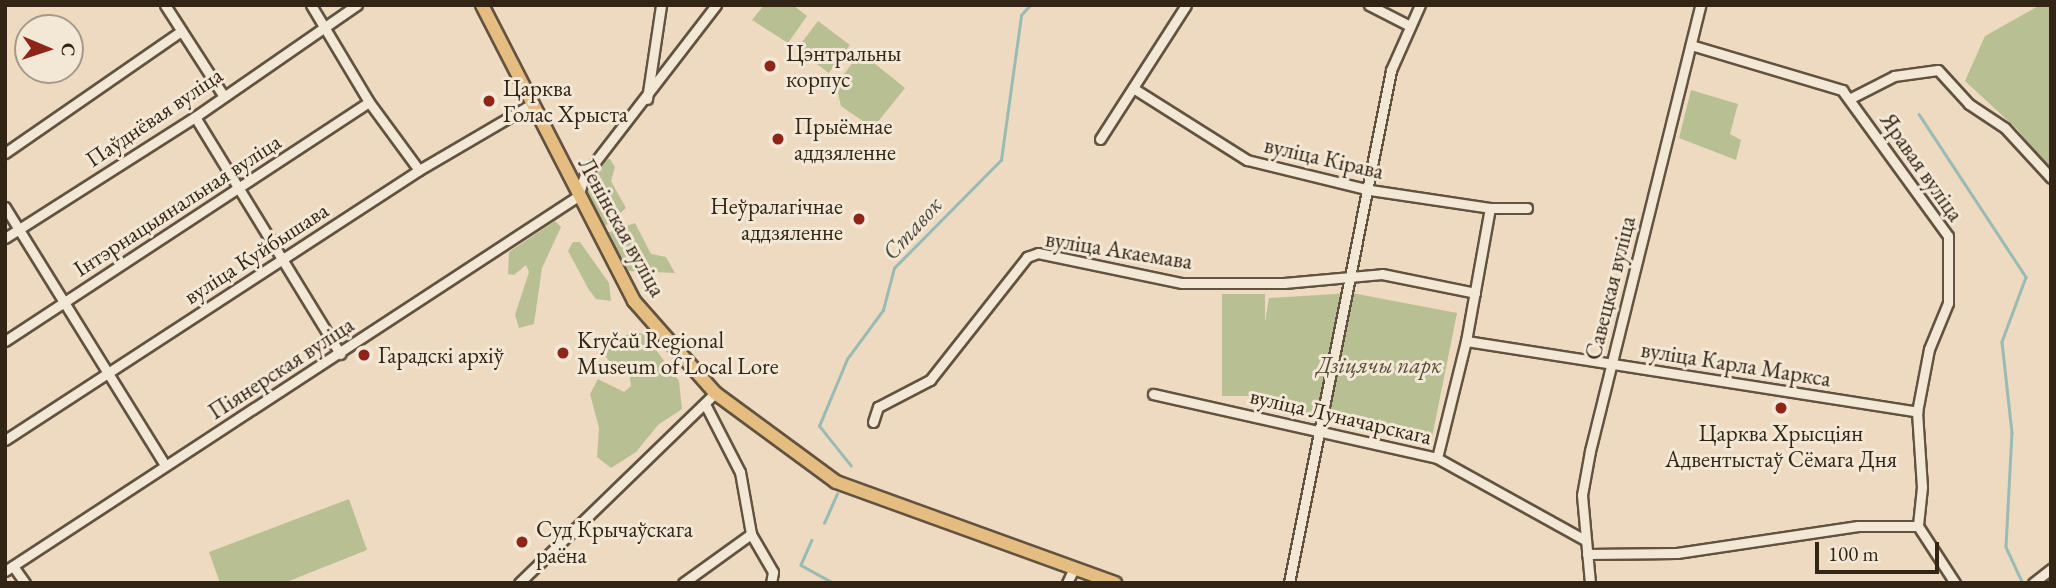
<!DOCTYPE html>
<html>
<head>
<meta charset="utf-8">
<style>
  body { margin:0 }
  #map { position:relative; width:2056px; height:588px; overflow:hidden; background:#eddac0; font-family:"EB Garamond",serif }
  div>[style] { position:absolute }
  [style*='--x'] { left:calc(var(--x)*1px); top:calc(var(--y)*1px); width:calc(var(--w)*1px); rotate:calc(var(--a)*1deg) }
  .green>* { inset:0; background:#b8c093; transform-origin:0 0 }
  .stream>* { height:2.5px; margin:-1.25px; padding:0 1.25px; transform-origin:1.25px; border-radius:1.25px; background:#99bbb3 }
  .roads { filter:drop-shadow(2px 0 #625240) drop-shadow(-2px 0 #625240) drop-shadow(0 2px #625240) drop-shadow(0 -2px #625240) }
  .minor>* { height:9px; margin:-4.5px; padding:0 4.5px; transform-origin:4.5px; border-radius:4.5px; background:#f3e7d6 }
  .major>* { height:12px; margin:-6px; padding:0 6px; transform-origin:6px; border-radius:6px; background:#e6bd80 }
  .dots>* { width:19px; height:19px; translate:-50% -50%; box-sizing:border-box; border:4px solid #f3e7d6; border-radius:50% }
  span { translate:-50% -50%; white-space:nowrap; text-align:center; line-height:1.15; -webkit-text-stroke:6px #f3e7d6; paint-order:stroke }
  .poi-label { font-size:23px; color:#332516 }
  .left { translate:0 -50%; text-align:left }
  .right { translate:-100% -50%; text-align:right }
  .street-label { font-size:23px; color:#332516 }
  .park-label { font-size:23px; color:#544c35; font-style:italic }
  .water-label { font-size:24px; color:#4c4a3d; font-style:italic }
  .frame { position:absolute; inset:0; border:7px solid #332516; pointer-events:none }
  .north { position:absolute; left:14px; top:14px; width:70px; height:70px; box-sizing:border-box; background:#f3e7d6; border:2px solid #a69989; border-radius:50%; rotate:92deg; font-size:19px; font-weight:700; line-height:28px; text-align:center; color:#332516 }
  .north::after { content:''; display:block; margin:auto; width:24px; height:32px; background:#8f2418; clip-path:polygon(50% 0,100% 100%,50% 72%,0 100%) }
  .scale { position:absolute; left:1815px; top:542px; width:124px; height:32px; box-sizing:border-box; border:4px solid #332516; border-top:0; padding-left:9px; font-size:21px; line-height:24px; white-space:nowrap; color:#332516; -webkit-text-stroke:5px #f3e7d6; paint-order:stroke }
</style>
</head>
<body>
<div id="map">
  <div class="green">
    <div style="clip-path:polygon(764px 5px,793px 5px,807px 16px,788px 43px,752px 20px)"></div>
    <div style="clip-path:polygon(2040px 5px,2051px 5px,2051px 171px,2017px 129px,1965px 81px,1985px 36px)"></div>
    <div style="left:818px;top:21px;width:40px;height:35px;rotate:37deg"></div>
    <div style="clip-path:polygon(864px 55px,905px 88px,873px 128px,841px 106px,836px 85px,856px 58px)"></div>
    <div style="clip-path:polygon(1691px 90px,1738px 104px,1730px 134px,1741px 140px,1736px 160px,1679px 138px)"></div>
    <div style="clip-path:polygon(610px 159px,615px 167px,611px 181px,626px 208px,604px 227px,585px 191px,586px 179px,601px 161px)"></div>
    <div style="clip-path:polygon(555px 221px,561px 227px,542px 268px,534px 324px,519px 328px,515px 315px,529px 272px,526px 265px,514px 275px,508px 274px,509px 252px)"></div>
    <div style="clip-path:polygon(635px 223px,651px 254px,666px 257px,675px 273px,629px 271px,607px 233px)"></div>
    <div style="clip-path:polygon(573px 242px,580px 242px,609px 283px,611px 301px,596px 299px,589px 290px,568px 251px)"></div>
    <div style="clip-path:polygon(1352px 293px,1457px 313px,1430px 447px,1252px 400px,1269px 298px)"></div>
    <div style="left:1222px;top:294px;width:43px;height:102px"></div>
    <div style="clip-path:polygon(634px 331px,645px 335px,679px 381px,682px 409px,658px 425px,636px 452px,611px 468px,597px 457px,599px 428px,590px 394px,598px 379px,624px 392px,631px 386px,629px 371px,612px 365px,606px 357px,610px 344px)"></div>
    <div style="clip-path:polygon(349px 499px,367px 550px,284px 583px,220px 583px,209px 552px)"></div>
  </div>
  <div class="stream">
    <div style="--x:1919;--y:114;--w:195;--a:56.7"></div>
    <div style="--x:2026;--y:277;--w:69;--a:110.3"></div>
    <div style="--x:2002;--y:342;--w:91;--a:83.7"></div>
    <div style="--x:2012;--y:432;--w:115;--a:93"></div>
    <div style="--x:2006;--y:547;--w:40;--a:65"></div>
    <div style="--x:851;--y:466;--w:51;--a:-128.7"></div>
    <div style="--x:819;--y:426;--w:73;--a:-67.3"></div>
    <div style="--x:847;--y:359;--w:61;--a:-53.7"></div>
    <div style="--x:883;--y:310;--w:43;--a:-75.3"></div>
    <div style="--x:894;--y:268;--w:152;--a:-45.3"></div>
    <div style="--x:1001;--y:160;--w:146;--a:-82.1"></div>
    <div style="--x:1021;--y:15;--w:13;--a:-48"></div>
    <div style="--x:824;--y:523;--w:32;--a:-66"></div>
    <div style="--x:812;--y:540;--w:27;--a:114"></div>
    <div style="--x:801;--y:565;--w:37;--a:29"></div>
  </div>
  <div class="roads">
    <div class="minor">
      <div style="--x:165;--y:5;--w:107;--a:57.2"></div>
      <div style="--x:311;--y:5;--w:113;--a:59.1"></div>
      <div style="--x:369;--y:102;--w:84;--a:53.7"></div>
      <div style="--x:1369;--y:5;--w:46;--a:27.1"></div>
      <div style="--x:1691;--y:45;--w:158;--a:16.6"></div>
      <div style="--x:1842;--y:90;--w:180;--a:54"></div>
      <div style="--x:1948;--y:236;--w:67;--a:90"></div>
      <div style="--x:1948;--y:303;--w:50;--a:112.4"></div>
      <div style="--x:1929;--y:349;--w:64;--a:100.8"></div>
      <div style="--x:1917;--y:412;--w:75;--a:86.2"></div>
      <div style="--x:1922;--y:487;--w:39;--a:96"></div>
      <div style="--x:1918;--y:526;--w:68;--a:57"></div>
      <div style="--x:1133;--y:88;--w:135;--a:32.3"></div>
      <div style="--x:1247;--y:160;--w:127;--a:13.7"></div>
      <div style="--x:1370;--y:190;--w:121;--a:8.5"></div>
      <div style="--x:1490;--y:208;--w:37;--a:0"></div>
      <div style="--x:1851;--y:98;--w:48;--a:-27.1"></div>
      <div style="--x:1894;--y:76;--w:44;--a:-7.8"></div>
      <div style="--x:1938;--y:70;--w:46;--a:47.6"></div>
      <div style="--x:1969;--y:104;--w:43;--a:33.7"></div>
      <div style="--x:2005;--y:128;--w:68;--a:47.4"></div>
      <div style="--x:647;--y:99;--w:95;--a:-81.5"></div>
      <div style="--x:195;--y:117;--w:278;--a:58.5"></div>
      <div style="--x:1100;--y:139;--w:159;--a:-57.3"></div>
      <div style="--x:5;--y:153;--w:214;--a:-34.7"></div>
      <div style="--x:5;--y:207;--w:304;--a:58.2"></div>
      <div style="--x:5;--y:238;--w:225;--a:-32.5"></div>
      <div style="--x:195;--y:117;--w:197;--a:-34.7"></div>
      <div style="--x:5;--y:341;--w:435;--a:-33.3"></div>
      <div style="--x:1466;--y:341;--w:457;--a:8.9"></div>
      <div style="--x:1153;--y:394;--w:291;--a:12.7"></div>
      <div style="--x:1437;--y:458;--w:169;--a:29"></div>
      <div style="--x:705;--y:404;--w:76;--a:62.8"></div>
      <div style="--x:740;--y:472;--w:63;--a:79.9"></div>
      <div style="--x:751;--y:534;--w:44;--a:59.9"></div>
      <div style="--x:773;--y:572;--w:11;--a:100"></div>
      <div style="--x:873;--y:422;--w:16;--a:-72"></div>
      <div style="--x:878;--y:407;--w:59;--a:-27.4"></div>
      <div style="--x:930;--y:380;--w:157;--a:-51.7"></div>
      <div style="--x:1027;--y:257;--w:12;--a:-20"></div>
      <div style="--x:1038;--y:253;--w:147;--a:11.8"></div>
      <div style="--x:1182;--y:283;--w:102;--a:0"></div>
      <div style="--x:1284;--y:283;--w:98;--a:-5.2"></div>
      <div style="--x:1382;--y:274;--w:95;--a:11.5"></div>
      <div style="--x:5;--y:440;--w:494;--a:-33.1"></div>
      <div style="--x:419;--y:170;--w:131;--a:-30.3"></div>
      <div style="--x:1437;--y:458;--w:121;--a:-76.1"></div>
      <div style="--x:1466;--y:341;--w:135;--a:-79.8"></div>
      <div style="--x:1587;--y:554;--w:90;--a:-0.6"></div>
      <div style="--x:1677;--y:553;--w:183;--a:-8.5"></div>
      <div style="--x:1858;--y:526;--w:60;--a:0"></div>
      <div style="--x:13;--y:566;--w:21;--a:55"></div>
      <div style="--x:5;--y:571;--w:685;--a:-33.2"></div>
      <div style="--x:578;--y:196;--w:22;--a:-72"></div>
      <div style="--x:585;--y:175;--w:215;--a:-52.4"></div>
      <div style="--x:519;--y:583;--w:273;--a:-44.1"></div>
      <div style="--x:683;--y:583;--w:84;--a:-35.8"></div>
      <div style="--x:1067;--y:583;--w:17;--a:-65"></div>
      <div style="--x:1289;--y:583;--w:523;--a:-78.75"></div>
      <div style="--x:1391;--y:70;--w:71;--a:-66"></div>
      <div style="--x:1590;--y:583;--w:88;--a:-95.2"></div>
      <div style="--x:1582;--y:495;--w:45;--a:-79.7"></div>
      <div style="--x:1590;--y:451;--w:459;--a:-76.1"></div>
      <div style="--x:2033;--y:583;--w:23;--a:-38"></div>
    </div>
    <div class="major">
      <div style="--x:482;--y:5;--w:333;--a:62.8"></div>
      <div style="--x:634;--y:301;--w:123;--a:48.6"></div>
      <div style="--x:715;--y:393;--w:150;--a:36.3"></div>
      <div style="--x:836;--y:482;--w:297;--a:19.9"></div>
    </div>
  </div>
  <div class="dots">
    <div style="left:770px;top:66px;background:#8f2418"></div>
    <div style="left:489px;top:101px;background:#8f2418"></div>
    <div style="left:778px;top:139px;background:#8f2418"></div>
    <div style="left:859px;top:219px;background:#8f2418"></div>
    <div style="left:563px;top:353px;background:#8f2418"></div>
    <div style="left:364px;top:355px;background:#8f2418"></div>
    <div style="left:1781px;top:408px;background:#8f2418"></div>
    <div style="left:522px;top:542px;background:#8f2418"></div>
  </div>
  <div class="poi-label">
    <span class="left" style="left:786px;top:66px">Цэнтральны<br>корпус</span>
    <span class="left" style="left:503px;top:101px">Царква<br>Голас Хрыста</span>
    <span class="left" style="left:794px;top:139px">Прыёмнае<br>аддзяленне</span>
    <span class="right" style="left:843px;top:219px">Неўралагічнае<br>аддзяленне</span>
    <span class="left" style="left:577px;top:353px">Kryčaŭ Regional<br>Museum of Local Lore</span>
    <span class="left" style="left:378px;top:355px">Гарадскі архіў</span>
    <span style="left:1781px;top:446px">Царква Хрысціян<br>Адвентыстаў Сёмага Дня</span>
    <span class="left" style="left:536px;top:542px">Суд Крычаўскага<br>раёна</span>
  </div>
  <div class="street-label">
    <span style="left:154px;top:117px;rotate:-34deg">Паўднёвая вуліца</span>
    <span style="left:1324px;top:158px;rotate:13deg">вуліца Кірава</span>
    <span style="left:1922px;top:167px;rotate:55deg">Яравая вуліца</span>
    <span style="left:177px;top:205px;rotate:-33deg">Інтэрнацыянальная вуліца</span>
    <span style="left:622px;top:227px;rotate:61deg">Ленінская вуліца</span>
    <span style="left:1119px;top:250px;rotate:9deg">вуліца Акаемава</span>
    <span style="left:256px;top:253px;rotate:-33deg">вуліца Куйбышава</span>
    <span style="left:1610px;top:288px;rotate:-76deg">Савецкая вуліца</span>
    <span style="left:1736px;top:364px;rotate:9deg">вуліца Карла Маркса</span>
    <span style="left:281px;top:368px;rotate:-33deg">Піянерская вуліца</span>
    <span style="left:1341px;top:416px;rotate:13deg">вуліца Луначарскага</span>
  </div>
  <div class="park-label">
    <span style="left:1379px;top:365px">Дзіцячы парк</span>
  </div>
  <div class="water-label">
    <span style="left:912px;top:228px;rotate:-48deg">Ставок</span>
  </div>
  <div class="frame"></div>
  <div class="north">С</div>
  <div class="scale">100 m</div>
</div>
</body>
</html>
